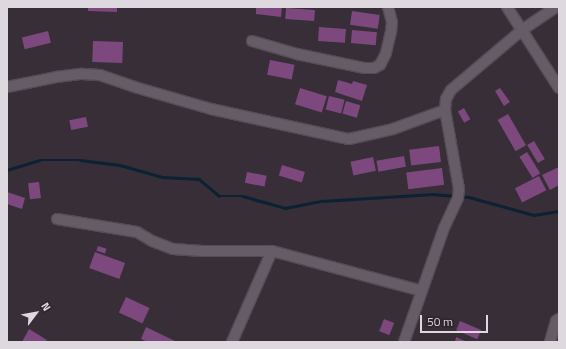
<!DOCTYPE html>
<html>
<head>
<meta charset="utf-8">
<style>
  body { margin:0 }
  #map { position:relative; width:566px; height:349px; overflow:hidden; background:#372e38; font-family:"Titillium Web",sans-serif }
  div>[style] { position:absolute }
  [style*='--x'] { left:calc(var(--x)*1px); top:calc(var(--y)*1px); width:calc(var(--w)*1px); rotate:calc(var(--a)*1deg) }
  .stream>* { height:2.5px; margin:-1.25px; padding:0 1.25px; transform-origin:1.25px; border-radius:1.25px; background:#0a2232 }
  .building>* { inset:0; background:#7d487e; transform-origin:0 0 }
  .roads { filter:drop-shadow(1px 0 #544c55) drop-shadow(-1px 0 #544c55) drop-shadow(0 1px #544c55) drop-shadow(0 -1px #544c55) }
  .minor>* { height:10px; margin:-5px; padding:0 5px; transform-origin:5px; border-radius:5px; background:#665c68 }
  span { translate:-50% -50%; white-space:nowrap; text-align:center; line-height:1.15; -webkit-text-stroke:4px #2d242e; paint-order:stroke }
  .frame { position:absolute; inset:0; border:8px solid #ded8df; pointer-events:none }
  .north { position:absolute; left:16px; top:293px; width:40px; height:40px; -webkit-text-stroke:3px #2d242e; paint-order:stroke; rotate:58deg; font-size:11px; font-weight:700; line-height:16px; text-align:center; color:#ded8df }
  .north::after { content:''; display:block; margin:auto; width:14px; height:18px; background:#ded8df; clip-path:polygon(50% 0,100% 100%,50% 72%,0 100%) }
  .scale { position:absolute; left:420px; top:315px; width:68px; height:18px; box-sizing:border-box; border:2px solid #ded8df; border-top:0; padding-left:5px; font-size:12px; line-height:14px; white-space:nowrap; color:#ded8df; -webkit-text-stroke:3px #2d242e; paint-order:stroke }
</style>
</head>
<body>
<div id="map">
  <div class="stream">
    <div style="--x:7;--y:170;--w:34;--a:-17"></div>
    <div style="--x:40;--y:160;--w:40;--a:0"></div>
    <div style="--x:80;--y:160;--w:40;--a:7.1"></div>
    <div style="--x:120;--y:165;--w:44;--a:15.9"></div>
    <div style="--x:162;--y:177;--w:37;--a:3"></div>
    <div style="--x:199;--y:179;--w:26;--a:40"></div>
    <div style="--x:219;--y:196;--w:24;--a:0"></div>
    <div style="--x:243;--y:196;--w:44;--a:15.9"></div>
    <div style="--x:285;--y:208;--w:38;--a:-11"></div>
    <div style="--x:322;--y:201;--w:111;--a:-3.6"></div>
    <div style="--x:433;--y:194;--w:22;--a:5"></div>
    <div style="--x:460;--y:196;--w:9;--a:6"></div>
    <div style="--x:469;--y:197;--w:67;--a:15.5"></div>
    <div style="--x:534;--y:215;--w:25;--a:-9"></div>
  </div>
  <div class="building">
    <div style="clip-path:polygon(88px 7px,117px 7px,117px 12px,88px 11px)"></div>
    <div style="clip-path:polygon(256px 7px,282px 7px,281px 17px,256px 14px)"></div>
    <div style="left:286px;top:8px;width:29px;height:11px;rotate:4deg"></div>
    <div style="left:352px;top:11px;width:28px;height:14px;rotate:8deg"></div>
    <div style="left:319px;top:27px;width:27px;height:14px;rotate:4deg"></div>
    <div style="left:352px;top:30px;width:25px;height:13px;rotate:5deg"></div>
    <div style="left:48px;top:31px;width:12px;height:27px;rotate:76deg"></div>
    <div style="left:93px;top:41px;width:30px;height:21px;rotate:2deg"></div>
    <div style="left:270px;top:60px;width:25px;height:15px;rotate:11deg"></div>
    <div style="clip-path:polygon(338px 80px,352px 84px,353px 81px,367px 85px,362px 101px,335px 92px)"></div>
    <div style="left:300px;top:88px;width:28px;height:17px;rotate:17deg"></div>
    <div style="clip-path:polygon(500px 88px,510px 102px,504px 106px,495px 91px)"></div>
    <div style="left:329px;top:96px;width:16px;height:14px;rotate:14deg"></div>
    <div style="left:346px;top:101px;width:15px;height:13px;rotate:16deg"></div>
    <div style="left:464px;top:108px;width:13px;height:7px;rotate:61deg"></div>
    <div style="left:508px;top:114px;width:36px;height:12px;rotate:60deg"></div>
    <div style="left:86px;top:117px;width:10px;height:17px;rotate:79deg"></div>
    <div style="left:534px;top:141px;width:21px;height:8px;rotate:59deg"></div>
    <div style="left:439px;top:146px;width:16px;height:30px;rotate:83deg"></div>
    <div style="left:527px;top:152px;width:25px;height:9px;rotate:58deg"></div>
    <div style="left:404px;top:156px;width:11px;height:28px;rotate:80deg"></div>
    <div style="left:373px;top:157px;width:14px;height:23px;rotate:78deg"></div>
    <div style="left:282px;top:165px;width:24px;height:11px;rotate:17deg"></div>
    <div style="clip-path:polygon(559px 167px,559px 185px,550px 190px,542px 175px)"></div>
    <div style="left:442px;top:168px;width:17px;height:36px;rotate:83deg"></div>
    <div style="left:247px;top:172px;width:20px;height:11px;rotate:11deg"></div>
    <div style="left:539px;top:176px;width:16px;height:27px;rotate:63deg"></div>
    <div style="left:39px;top:182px;width:16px;height:11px;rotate:83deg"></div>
    <div style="clip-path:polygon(7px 192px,25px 198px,22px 209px,7px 204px)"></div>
    <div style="left:98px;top:246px;width:9px;height:5px;rotate:18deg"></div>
    <div style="left:95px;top:252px;width:32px;height:17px;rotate:20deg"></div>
    <div style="left:126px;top:297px;width:26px;height:17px;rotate:25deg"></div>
    <div style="left:384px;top:319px;width:11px;height:13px;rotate:22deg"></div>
    <div style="left:460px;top:321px;width:23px;height:10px;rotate:23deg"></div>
    <div style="clip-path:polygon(146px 327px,177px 342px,148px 342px,141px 339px)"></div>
    <div style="clip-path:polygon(29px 329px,47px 340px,45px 342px,22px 342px)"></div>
    <div style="clip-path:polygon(456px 337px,467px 342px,455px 342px)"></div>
  </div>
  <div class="roads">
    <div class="minor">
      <div style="--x:507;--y:7;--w:96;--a:57.3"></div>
      <div style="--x:252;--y:41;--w:47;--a:16.1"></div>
      <div style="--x:297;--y:54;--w:68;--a:11.8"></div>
      <div style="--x:364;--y:68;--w:10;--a:0"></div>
      <div style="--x:374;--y:68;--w:7;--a:-27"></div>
      <div style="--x:380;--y:65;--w:13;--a:-63"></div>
      <div style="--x:386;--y:53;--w:22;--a:-77"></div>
      <div style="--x:391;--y:32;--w:10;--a:-84"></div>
      <div style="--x:392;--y:22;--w:16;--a:-105"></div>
      <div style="--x:7;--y:87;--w:50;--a:-11.5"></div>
      <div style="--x:56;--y:77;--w:26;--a:-7"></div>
      <div style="--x:82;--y:74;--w:18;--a:3"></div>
      <div style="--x:100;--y:75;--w:40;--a:18.9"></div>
      <div style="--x:138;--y:88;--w:76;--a:16"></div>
      <div style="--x:211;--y:109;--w:141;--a:12.3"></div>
      <div style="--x:349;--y:139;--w:45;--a:-12.8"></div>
      <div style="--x:393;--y:129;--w:55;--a:-20.1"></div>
      <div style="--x:57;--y:219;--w:81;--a:9.2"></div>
      <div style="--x:137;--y:232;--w:17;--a:31"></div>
      <div style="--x:152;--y:241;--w:22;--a:21"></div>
      <div style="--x:173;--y:249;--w:29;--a:4"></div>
      <div style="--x:202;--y:251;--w:70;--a:0"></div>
      <div style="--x:272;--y:251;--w:155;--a:14.9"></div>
      <div style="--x:232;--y:342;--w:99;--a:-66.3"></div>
      <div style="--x:404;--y:342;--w:121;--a:-70.7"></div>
      <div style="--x:444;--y:228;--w:33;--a:-65"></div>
      <div style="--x:458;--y:198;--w:9;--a:-84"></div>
      <div style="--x:459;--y:189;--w:80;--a:-100"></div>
      <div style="--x:445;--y:110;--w:11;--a:-85"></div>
      <div style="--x:446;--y:99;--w:10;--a:-61"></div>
      <div style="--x:451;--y:90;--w:93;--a:-40.2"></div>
      <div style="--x:522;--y:30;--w:41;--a:-34.1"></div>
      <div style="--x:550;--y:342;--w:22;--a:-74"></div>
      <div style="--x:556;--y:321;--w:4;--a:-34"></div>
    </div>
  </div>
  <div class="frame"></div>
  <div class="north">N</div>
  <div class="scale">50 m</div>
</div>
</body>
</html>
